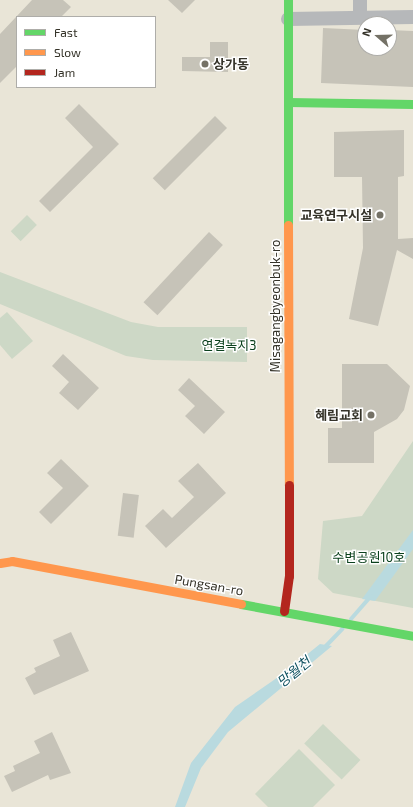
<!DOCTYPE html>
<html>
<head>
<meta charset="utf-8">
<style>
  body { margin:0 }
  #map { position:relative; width:413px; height:807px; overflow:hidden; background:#e9e5d7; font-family:"Exo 2","Noto Sans KR",sans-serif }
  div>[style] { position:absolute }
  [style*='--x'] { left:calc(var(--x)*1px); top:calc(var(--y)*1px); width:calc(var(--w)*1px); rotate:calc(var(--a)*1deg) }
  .green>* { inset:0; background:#cdd8c6; transform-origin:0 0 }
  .water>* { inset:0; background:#b9dadf }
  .stream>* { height:4px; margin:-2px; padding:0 2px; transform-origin:2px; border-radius:2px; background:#b9dadf }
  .building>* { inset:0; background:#c6c3b8; transform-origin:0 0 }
  .street>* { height:14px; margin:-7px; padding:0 7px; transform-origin:7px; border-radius:7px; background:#b6b8ba }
  .fast>* { height:9px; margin:-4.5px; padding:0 4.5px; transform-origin:4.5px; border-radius:4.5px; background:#63d668 }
  .slow>* { height:9px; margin:-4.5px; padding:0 4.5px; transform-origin:4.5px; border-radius:4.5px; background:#ff974d }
  .jam>* { height:9px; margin:-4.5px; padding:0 4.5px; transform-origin:4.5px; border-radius:4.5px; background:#b3261e }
  .dots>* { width:11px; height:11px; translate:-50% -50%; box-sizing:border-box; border:2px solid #fff; border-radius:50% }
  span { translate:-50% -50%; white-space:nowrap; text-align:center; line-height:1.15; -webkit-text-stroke:3px #fff; paint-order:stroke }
  .poi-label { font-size:13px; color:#353329; font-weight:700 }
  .left { translate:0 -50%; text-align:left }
  .right { translate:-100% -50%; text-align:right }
  .street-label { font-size:13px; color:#353329 }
  .park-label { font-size:13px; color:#0b411d }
  .water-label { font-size:14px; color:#105261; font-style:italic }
  .legend { position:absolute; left:16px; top:16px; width:140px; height:72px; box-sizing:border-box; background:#fff; border:1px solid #aeada9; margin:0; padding:5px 7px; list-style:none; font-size:12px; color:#353329 }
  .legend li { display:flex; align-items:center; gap:8px; height:20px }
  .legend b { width:20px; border:1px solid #aeada9 }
  .north { position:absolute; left:357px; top:16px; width:40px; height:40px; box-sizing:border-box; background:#fff; border:1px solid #aeada9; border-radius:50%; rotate:290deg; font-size:11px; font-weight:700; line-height:16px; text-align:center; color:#353329 }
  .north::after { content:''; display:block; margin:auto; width:14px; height:18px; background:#747166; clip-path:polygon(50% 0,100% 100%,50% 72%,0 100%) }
</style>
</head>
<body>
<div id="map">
  <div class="green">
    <div style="left:27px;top:215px;width:14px;height:23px;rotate:45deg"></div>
    <div style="clip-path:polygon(0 272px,131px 322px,158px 327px,247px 327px,247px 362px,153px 360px,126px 356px,0 304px)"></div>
    <div style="clip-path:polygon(7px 312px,33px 341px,12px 359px,0 345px,0 318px)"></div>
    <div style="clip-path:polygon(413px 441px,413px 608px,333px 593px,318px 579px,323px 521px,362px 516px)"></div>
    <div style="left:323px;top:724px;width:52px;height:27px;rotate:44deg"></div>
    <div style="clip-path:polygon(299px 749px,335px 785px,313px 807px,268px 807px,255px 794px)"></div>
  </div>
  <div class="water">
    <div style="clip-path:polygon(413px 530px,413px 549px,375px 601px,362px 599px)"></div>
    <div style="clip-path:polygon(320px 644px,332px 646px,228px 732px,201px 768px,185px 807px,175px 807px,191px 763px,235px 707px,284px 673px)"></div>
  </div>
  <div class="stream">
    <div style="--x:351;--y:619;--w:30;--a:-49"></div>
    <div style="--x:323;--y:649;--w:28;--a:-46"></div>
  </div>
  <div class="building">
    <div style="clip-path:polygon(32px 0,63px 0,71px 7px,61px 17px,17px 17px,17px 66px,0 83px,0 34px)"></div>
    <div style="clip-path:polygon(168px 0,195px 0,182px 13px)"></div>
    <div style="clip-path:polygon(323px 28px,365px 30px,365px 48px,389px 48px,389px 30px,413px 31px,413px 87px,321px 83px)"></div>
    <div style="clip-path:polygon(210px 42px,228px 42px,228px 72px,182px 71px,182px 57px,210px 57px)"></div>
    <div style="clip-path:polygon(79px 104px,119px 144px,50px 212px,39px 201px,93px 147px,65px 118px)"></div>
    <div style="left:215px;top:116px;width:17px;height:88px;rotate:45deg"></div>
    <div style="clip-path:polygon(404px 130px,404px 176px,398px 177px,398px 239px,413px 238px,413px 259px,397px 250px,378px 326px,349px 319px,363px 248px,362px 177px,334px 177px,334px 132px)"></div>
    <div style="left:209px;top:232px;width:19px;height:96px;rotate:43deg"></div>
    <div style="clip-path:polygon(63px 354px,99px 388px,78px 410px,59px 393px,69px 382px,52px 366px)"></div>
    <div style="clip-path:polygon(342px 364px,387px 364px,410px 386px,404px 410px,397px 419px,374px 432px,374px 463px,328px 463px,328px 428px,342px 428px)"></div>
    <div style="clip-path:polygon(189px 378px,225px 412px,204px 434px,185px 416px,195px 406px,178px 390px)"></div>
    <div style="clip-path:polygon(61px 459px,89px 486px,51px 524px,39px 512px,63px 488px,47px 473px)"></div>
    <div style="clip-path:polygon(198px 463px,226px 493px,166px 548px,145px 526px,163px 509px,172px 518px,194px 497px,178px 481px)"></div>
    <div style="left:123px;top:493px;width:16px;height:43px;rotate:7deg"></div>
    <div style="clip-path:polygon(71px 632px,89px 671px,34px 695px,25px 678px,36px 672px,34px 668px,60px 656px,53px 640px)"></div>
    <div style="clip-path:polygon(52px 732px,71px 773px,50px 780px,48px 775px,12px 792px,4px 776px,15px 771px,13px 766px,40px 753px,34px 741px)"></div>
  </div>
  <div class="street">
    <div style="--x:360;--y:17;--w:17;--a:-90"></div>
    <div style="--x:288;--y:19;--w:125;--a:-0.9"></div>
  </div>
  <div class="fast">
    <div style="--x:288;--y:0;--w:225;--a:90"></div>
    <div style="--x:288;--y:102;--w:125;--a:0.9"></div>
    <div style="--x:241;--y:604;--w:175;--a:10.5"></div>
  </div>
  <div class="slow">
    <div style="--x:288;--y:225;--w:260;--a:89.8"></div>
    <div style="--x:0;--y:563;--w:12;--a:-9"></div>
    <div style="--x:12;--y:561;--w:233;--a:10.6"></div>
  </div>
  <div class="jam">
    <div style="--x:284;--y:611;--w:35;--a:-82"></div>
    <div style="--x:289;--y:576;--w:91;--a:-90"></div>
  </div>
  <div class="dots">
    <div style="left:205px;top:64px;background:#747166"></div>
    <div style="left:380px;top:215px;background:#747166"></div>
    <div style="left:371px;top:415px;background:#747166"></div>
  </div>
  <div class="poi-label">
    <span class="left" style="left:213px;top:64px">상가동</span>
    <span class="right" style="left:372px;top:215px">교육연구시설</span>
    <span class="right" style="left:363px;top:415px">혜림교회</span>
  </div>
  <div class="street-label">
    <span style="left:275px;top:306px;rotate:-90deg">Misagangbyeonbuk-ro</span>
    <span style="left:209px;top:585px;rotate:10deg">Pungsan-ro</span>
  </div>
  <div class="park-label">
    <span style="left:229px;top:345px">연결녹지3</span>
    <span style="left:369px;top:557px">수변공원10호</span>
  </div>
  <div class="water-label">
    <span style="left:294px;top:672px;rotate:-39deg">망월천</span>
  </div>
  <ul class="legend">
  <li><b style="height:5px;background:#63d668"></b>Fast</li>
  <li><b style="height:5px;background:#ff974d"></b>Slow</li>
  <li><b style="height:5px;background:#b3261e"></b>Jam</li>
  </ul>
  <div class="north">N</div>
</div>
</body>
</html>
